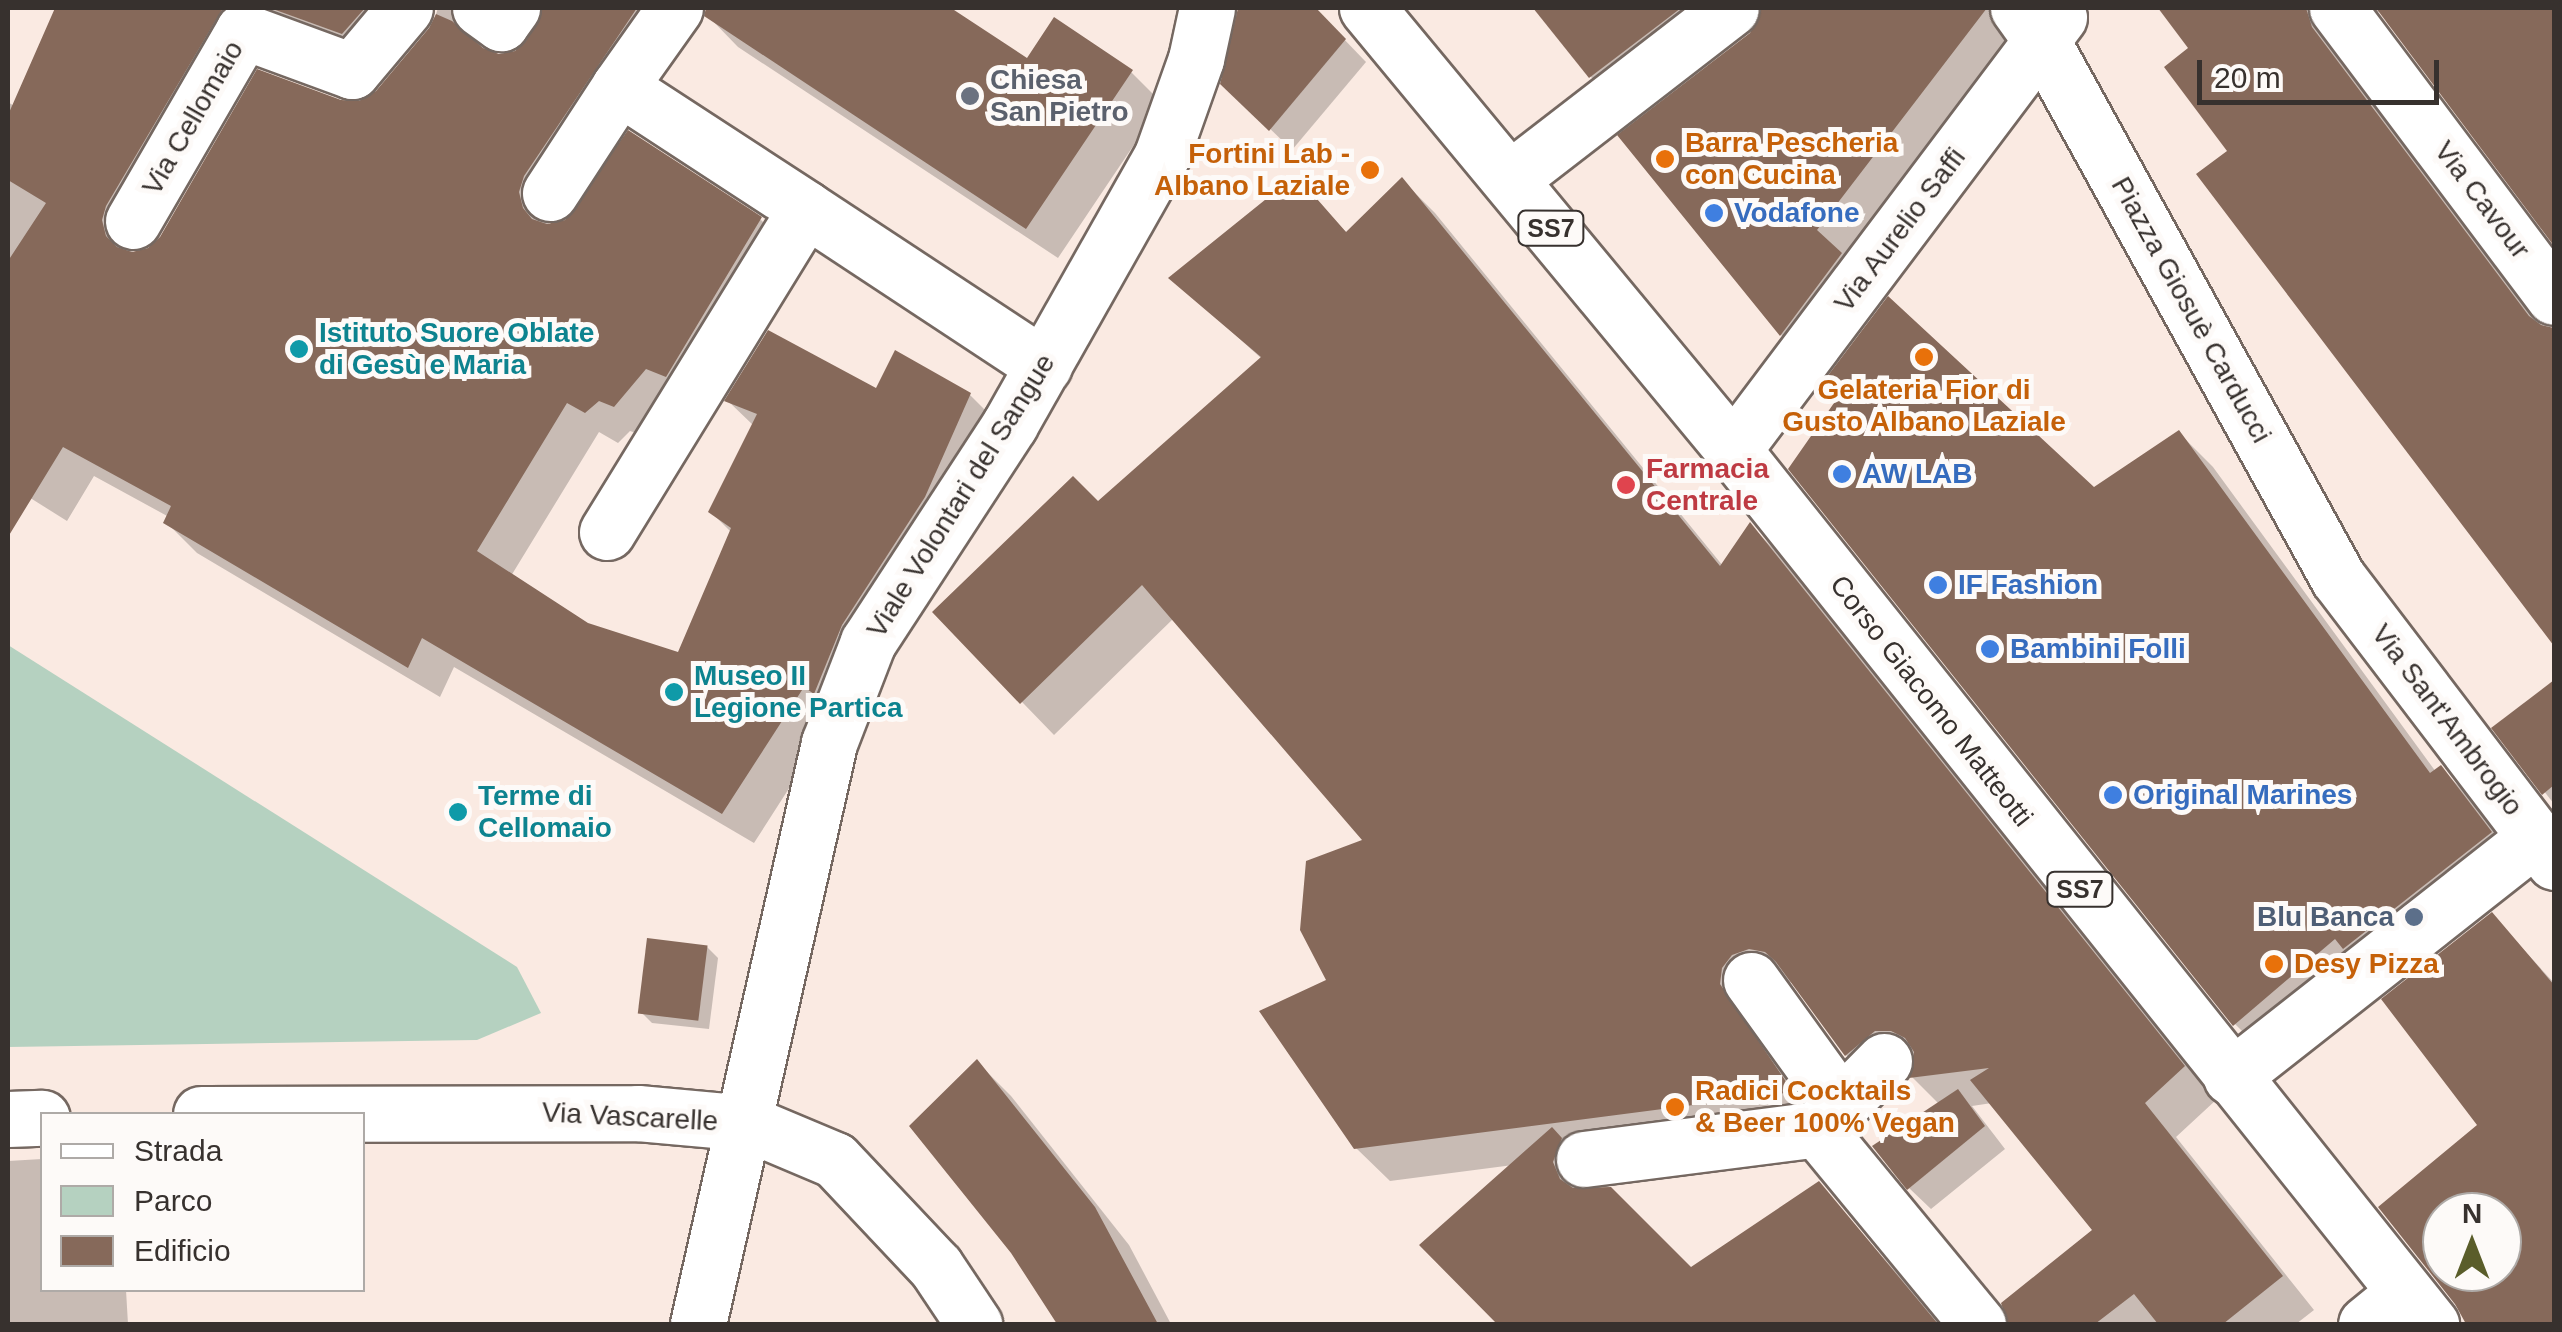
<!DOCTYPE html>
<html>
<head>
<meta charset="utf-8">
<style>
  body { margin:0 }
  #map { position:relative; width:2562px; height:1332px; overflow:hidden; background:#faeae2; font-family:Helvetica,sans-serif }
  div>[style] { position:absolute }
  [style*='--x'] { left:calc(var(--x)*1px); top:calc(var(--y)*1px); width:calc(var(--w)*1px); rotate:calc(var(--a)*1deg) }
  .green>* { inset:0; background:#b5d1c0 }
  .shadow>* { inset:0; background:#0003 }
  .building>* { inset:0; background:#86695a; transform-origin:0 0 }
  .roads { filter:drop-shadow(2px 0 #756861) drop-shadow(-2px 0 #756861) drop-shadow(0 2px #756861) drop-shadow(0 -2px #756861) }
  .minor>* { height:55px; margin:-27.5px; padding:0 27.5px; transform-origin:27.5px; border-radius:27.5px; background:#fff }
  .major>* { height:55px; margin:-27.5px; padding:0 27.5px; transform-origin:27.5px; border-radius:27.5px; background:#fff }
  .dots>* { width:28px; height:28px; translate:-50% -50%; box-sizing:border-box; border:5px solid #fdfaf8; border-radius:50% }
  span { translate:-50% -50%; white-space:nowrap; text-align:center; line-height:1.15; -webkit-text-stroke:10px #fdfaf8; paint-order:stroke }
  .shield-label span { padding:2px 8px; background:#fdfaf8; border:2px solid; border-radius:8px; -webkit-text-stroke-width:0 }
  .shield-label { font-size:25px; color:#37312e; font-weight:700 }
  .worship-label { font-size:28px; color:#5b616d; font-weight:700 }
  .left { translate:0 -50%; text-align:left }
  .street-label { font-size:28px; color:#37312e }
  .food-label { font-size:28px; color:#c56008; font-weight:700 }
  .right { translate:-100% -50%; text-align:right }
  .shop-label { font-size:28px; color:#366cbe; font-weight:700 }
  .culture-label { font-size:28px; color:#0d838f; font-weight:700 }
  .health-label { font-size:28px; color:#be3a42; font-weight:700 }
  .service-label { font-size:28px; color:#4e5e75; font-weight:700 }
  .frame { position:absolute; inset:0; border:10px solid #37312e; pointer-events:none }
  .legend { position:absolute; left:40px; top:1112px; width:325px; height:180px; box-sizing:border-box; background:#fdfaf8; border:2px solid #aeaaa7; margin:0; padding:12px 18px; list-style:none; font-size:30px; color:#37312e }
  .legend li { display:flex; align-items:center; gap:20px; height:50px }
  .legend b { width:50px; border:2px solid #aeaaa7 }
  .north { position:absolute; left:2422px; top:1192px; width:100px; height:100px; box-sizing:border-box; background:#fdfaf8; border:2px solid #aeaaa7; border-radius:50%; rotate:0deg; font-size:28px; font-weight:700; line-height:40px; text-align:center; color:#37312e }
  .north::after { content:''; display:block; margin:auto; width:35px; height:45px; background:#5a5d2a; clip-path:polygon(50% 0,100% 100%,50% 72%,0 100%) }
  .scale { position:absolute; left:2197px; top:60px; width:242px; height:45px; box-sizing:border-box; border:5px solid #37312e; border-top:0; padding-left:12px; font-size:30px; line-height:35px; white-space:nowrap; color:#37312e; -webkit-text-stroke:8px #fdfaf8; paint-order:stroke }
</style>
</head>
<body>
<div id="map">
  <div class="green">
    <div style="clip-path:polygon(8px 645px,517px 967px,541px 1013px,477px 1040px,8px 1047px)"></div>
  </div>
  <div class="shadow">
    <div style="clip-path:polygon(evenodd,58px 8px,537px 8px,479px 38px,480px 47px,498px 57px,516px 53px,527px 44px,545px 8px,946px 8px,1028px 61px,1131px 72px,1162px 103px,1058px 258px,738px 47px,707px 15px,706px 8px,694px 9px,554px 207px,548px 226px,760px 219px,791px 250px,645px 436px,630px 431px,618px 443px,599px 432px,511px 576px,587px 625px,679px 656px,732px 533px,711px 512px,754px 426px,728px 401px,877px 391px,970px 395px,1001px 426px,836px 715px,754px 843px,454px 667px,440px 697px,197px 553px,166px 522px,169px 517px,94px 476px,67px 521px,8px 484px,8px 102px,14px 106px,58px 8px,438px 8px,431px 30px,378px 93px,362px 103px,341px 103px,149px 251px,132px 255px,136px 237px,256px 36px,374px 64px,425px 9px,438px 8px)"></div>
    <div style="clip-path:polygon(1241px 8px,1314px 8px,1366px 62px,1292px 150px,1223px 83px)"></div>
    <div style="clip-path:polygon(1536px 8px,2032px 8px,1814px 367px,1781px 335px,1621px 136px,1753px 34px,1764px 8px,1746px 15px,1624px 109px,1591px 77px)"></div>
    <div style="clip-path:polygon(2161px 8px,2554px 8px,2554px 242px,2383px 13px,2370px 10px,2346px 64px,2545px 329px,2554px 330px,2554px 354px,2545px 363px,2548px 367px,2554px 361px,2554px 642px,2200px 174px,2230px 152px,2192px 49px)"></div>
    <div style="clip-path:polygon(1295px 179px,1348px 234px,1402px 180px,1435px 213px,1723px 566px,1751px 526px,1783px 558px,2216px 1100px,2176px 1137px,2314px 1310px,2296px 1324px,2011px 1324px,2011px 1317px,2096px 1230px,1992px 1103px,1972px 1106px,2005px 1149px,1931px 1209px,1909px 1188px,1939px 1104px,1912px 1077px,1914px 1063px,1879px 1088px,1846px 1055px,1794px 983px,1781px 981px,1823px 1125px,1594px 1173px,1587px 1190px,1690px 1270px,1819px 1184px,1941px 1324px,1500px 1324px,1423px 1245px,1513px 1165px,1390px 1181px,1356px 1148px,1329px 981px,1366px 841px,1174px 618px,1054px 735px,935px 612px,1098px 504px,1262px 359px,1172px 278px)"></div>
    <div style="clip-path:polygon(2179px 433px,2213px 467px,2436px 772px,2441px 768px,2475px 803px,2524px 867px,2269px 1058px,2235px 1024px,2093px 490px)"></div>
    <div style="clip-path:polygon(2554px 683px,2554px 804px,2495px 728px)"></div>
    <div style="clip-path:polygon(evenodd,2492px 915px,2554px 983px,2554px 1324px,2470px 1324px,2381px 1207px,2480px 1125px,2492px 915px,2442px 1212px,2502px 1212px,2502px 1272px,2442px 1272px,2442px 1212px)"></div>
    <div style="clip-path:polygon(707px 947px,718px 958px,709px 1029px,652px 1023px,641px 1012px)"></div>
    <div style="clip-path:polygon(977px 1062px,1011px 1096px,1129px 1245px,1171px 1324px,1060px 1324px,1013px 1252px)"></div>
    <div style="clip-path:polygon(42px 1159px,42px 1290px,126px 1290px,128px 1324px,8px 1324px,8px 1161px)"></div>
  </div>
  <div class="building">
    <div style="clip-path:polygon(55px 8px,223px 8px,106px 206px,102px 220px,106px 236px,117px 247px,132px 252px,148px 248px,160px 237px,257px 69px,341px 100px,359px 101px,376px 91px,429px 28px,436px 14px,452px 21px,483px 48px,499px 54px,515px 51px,526px 41px,543px 8px,637px 8px,524px 176px,519px 192px,523px 208px,532px 219px,547px 224px,565px 220px,628px 130px,762px 217px,666px 377px,646px 369px,614px 407px,599px 401px,585px 413px,567px 403px,477px 551px,588px 623px,678px 652px,731px 528px,708px 512px,757px 414px,724px 401px,768px 330px,876px 388px,895px 350px,971px 393px,925px 497px,842px 625px,814px 694px,804px 687px,722px 814px,422px 638px,408px 668px,163px 523px,171px 506px,63px 447px,8px 537px,8px 261px,46px 203px,8px 180px,8px 115px)"></div>
    <div style="clip-path:polygon(270px 8px,365px 8px,342px 34px)"></div>
    <div style="clip-path:polygon(706px 8px,951px 8px,1027px 58px,1054px 17px,1133px 70px,1026px 229px,704px 16px)"></div>
    <div style="clip-path:polygon(1238px 8px,1316px 8px,1346px 39px,1269px 131px,1220px 84px)"></div>
    <div style="clip-path:polygon(1533px 8px,1681px 8px,1589px 78px)"></div>
    <div style="clip-path:polygon(1762px 8px,1987px 8px,1817px 230px,1842px 253px,1780px 336px,1617px 135px,1750px 33px)"></div>
    <div style="clip-path:polygon(2158px 8px,2306px 8px,2312px 27px,2529px 316px,2541px 325px,2554px 328px,2554px 646px,2196px 174px,2227px 151px,2164px 67px,2188px 48px)"></div>
    <div style="clip-path:polygon(2376px 8px,2554px 8px,2554px 246px)"></div>
    <div style="clip-path:polygon(1296px 175px,1346px 232px,1402px 177px,1720px 566px,1750px 522px,2185px 1066px,2145px 1103px,2283px 1276px,2223px 1324px,2158px 1324px,2134px 1294px,2095px 1324px,2008px 1324px,2001px 1303px,2092px 1230px,1970px 1080px,1989px 1068px,1909px 1078px,1914px 1052px,1905px 1038px,1891px 1031px,1875px 1031px,1845px 1056px,1776px 962px,1765px 952px,1749px 949px,1732px 955px,1722px 968px,1720px 984px,1793px 1092px,1354px 1149px,1259px 1011px,1326px 980px,1300px 930px,1306px 861px,1362px 840px,1142px 585px,1020px 704px,932px 612px,1073px 476px,1098px 501px,1261px 357px,1168px 278px)"></div>
    <div style="clip-path:polygon(1888px 296px,2094px 487px,2179px 430px,2430px 773px,2441px 765px,2492px 832px,2343px 949px,2335px 939px,2233px 1026px,1788px 469px,1834px 403px,1820px 386px)"></div>
    <div style="clip-path:polygon(2554px 680px,2554px 785px,2542px 795px,2491px 728px)"></div>
    <div style="clip-path:polygon(evenodd,2492px 912px,2554px 985px,2554px 1324px,2466px 1324px,2455px 1304px,2378px 1207px,2477px 1125px,2381px 999px,2492px 912px,2442px 1212px,2502px 1212px,2502px 1272px,2442px 1272px,2442px 1212px)"></div>
    <div style="left:647px;top:938px;width:61px;height:76px;rotate:7deg"></div>
    <div style="clip-path:polygon(977px 1059px,1095px 1207px,1158px 1324px,1057px 1324px,1011px 1253px,909px 1126px)"></div>
    <div style="clip-path:polygon(1958px 1089px,1985px 1126px,1907px 1190px,1872px 1146px)"></div>
    <div style="clip-path:polygon(1552px 1127px,1562px 1138px,1553px 1162px,1560px 1179px,1573px 1188px,1611px 1187px,1691px 1267px,1819px 1181px,1938px 1324px,1497px 1324px,1419px 1245px)"></div>
  </div>
  <div class="roads">
    <div class="minor">
      <div style="--x:480;--y:8;--w:26;--a:36"></div>
      <div style="--x:501;--y:23;--w:19;--a:-54"></div>
      <div style="--x:675;--y:8;--w:97;--a:125.3"></div>
      <div style="--x:619;--y:87;--w:223;--a:33.1"></div>
      <div style="--x:2018;--y:8;--w:43;--a:54.5"></div>
      <div style="--x:2043;--y:43;--w:611;--a:61.13"></div>
      <div style="--x:2338;--y:578;--w:357;--a:52.7"></div>
      <div style="--x:2337;--y:8;--w:361;--a:53.1"></div>
      <div style="--x:1510;--y:179;--w:279;--a:-37.7"></div>
      <div style="--x:550;--y:193;--w:126;--a:-56.9"></div>
      <div style="--x:133;--y:221;--w:220;--a:-59.9"></div>
      <div style="--x:243;--y:31;--w:116;--a:20.2"></div>
      <div style="--x:352;--y:71;--w:82;--a:-49.9"></div>
      <div style="--x:1733;--y:450;--w:542;--a:-53.02"></div>
      <div style="--x:607;--y:532;--w:379;--a:-58.4"></div>
      <div style="--x:806;--y:209;--w:285;--a:33.4"></div>
      <div style="--x:1751;--y:980;--w:154;--a:54.2"></div>
      <div style="--x:1884;--y:1061;--w:95;--a:134.6"></div>
      <div style="--x:1817;--y:1129;--w:253;--a:50.5"></div>
      <div style="--x:2231;--y:1077;--w:388;--a:-38.2"></div>
      <div style="--x:1584;--y:1159;--w:235;--a:-7.3"></div>
      <div style="--x:698;--y:1324;--w:596;--a:-77.29"></div>
      <div style="--x:829;--y:743;--w:108;--a:-68.9"></div>
      <div style="--x:868;--y:642;--w:260;--a:-56.9"></div>
      <div style="--x:1010;--y:424;--w:309;--a:-60.5"></div>
      <div style="--x:1162;--y:155;--w:102;--a:-70.5"></div>
      <div style="--x:1196;--y:59;--w:52;--a:-77.8"></div>
    </div>
    <div class="major">
      <div style="--x:1367;--y:8;--w:574;--a:50.37"></div>
      <div style="--x:1733;--y:450;--w:1119;--a:51.39"></div>
      <div style="--x:201;--y:1114;--w:437;--a:-0.1"></div>
      <div style="--x:638;--y:1113;--w:109;--a:5.2"></div>
      <div style="--x:747;--y:1123;--w:95;--a:22.8"></div>
      <div style="--x:835;--y:1160;--w:147;--a:46.7"></div>
      <div style="--x:936;--y:1267;--w:69;--a:56.3"></div>
      <div style="--x:8;--y:1119;--w:34;--a:-2"></div>
      <div style="--x:2366;--y:1324;--w:49;--a:-39.2"></div>
    </div>
  </div>
  <div class="dots">
    <div style="left:970px;top:96px;background:#6b7280"></div>
    <div style="left:1665px;top:159px;background:#e8710a"></div>
    <div style="left:1370px;top:170px;background:#e8710a"></div>
    <div style="left:1714px;top:213px;background:#3f7fe0"></div>
    <div style="left:299px;top:349px;background:#0f9aa8"></div>
    <div style="left:1924px;top:357px;background:#e8710a"></div>
    <div style="left:1842px;top:474px;background:#3f7fe0"></div>
    <div style="left:1626px;top:485px;background:#e0444e"></div>
    <div style="left:1938px;top:585px;background:#3f7fe0"></div>
    <div style="left:1990px;top:649px;background:#3f7fe0"></div>
    <div style="left:674px;top:692px;background:#0f9aa8"></div>
    <div style="left:2113px;top:795px;background:#3f7fe0"></div>
    <div style="left:458px;top:812px;background:#0f9aa8"></div>
    <div style="left:2414px;top:917px;background:#5c6f8a"></div>
    <div style="left:2274px;top:964px;background:#e8710a"></div>
    <div style="left:1675px;top:1107px;background:#e8710a"></div>
  </div>
  <div class="shield-label">
    <span style="left:1551px;top:228px">SS7</span>
    <span style="left:2080px;top:889px">SS7</span>
  </div>
  <div class="worship-label">
    <span class="left" style="left:990px;top:96px">Chiesa<br>San Pietro</span>
  </div>
  <div class="street-label">
    <span style="left:193px;top:118px;rotate:-60deg">Via Cellomaio</span>
    <span style="left:2482px;top:200px;rotate:53deg">Via Cavour</span>
    <span style="left:1900px;top:230px;rotate:-53deg">Via Aurelio Saffi</span>
    <span style="left:2191px;top:310px;rotate:61deg">Piazza Giosuè Carducci</span>
    <span style="left:961px;top:496px;rotate:-58deg">Viale Volontari del Sangue</span>
    <span style="left:1931px;top:701px;rotate:52deg">Corso Giacomo Matteotti</span>
    <span style="left:2447px;top:720px;rotate:53deg">Via Sant'Ambrogio</span>
    <span style="left:630px;top:1117px;rotate:3deg">Via Vascarelle</span>
  </div>
  <div class="food-label">
    <span class="left" style="left:1685px;top:159px">Barra Pescheria<br>con Cucina</span>
    <span class="right" style="left:1350px;top:170px">Fortini Lab -<br>Albano Laziale</span>
    <span style="left:1924px;top:406px">Gelateria Fior di<br>Gusto Albano Laziale</span>
    <span class="left" style="left:2294px;top:964px">Desy Pizza</span>
    <span class="left" style="left:1695px;top:1107px">Radici Cocktails<br>&amp; Beer 100% Vegan</span>
  </div>
  <div class="shop-label">
    <span class="left" style="left:1734px;top:213px">Vodafone</span>
    <span class="left" style="left:1862px;top:474px">AW LAB</span>
    <span class="left" style="left:1958px;top:585px">IF Fashion</span>
    <span class="left" style="left:2010px;top:649px">Bambini Folli</span>
    <span class="left" style="left:2133px;top:795px">Original Marines</span>
  </div>
  <div class="culture-label">
    <span class="left" style="left:319px;top:349px">Istituto Suore Oblate<br>di Gesù e Maria</span>
    <span class="left" style="left:694px;top:692px">Museo II<br>Legione Partica</span>
    <span class="left" style="left:478px;top:812px">Terme di<br>Cellomaio</span>
  </div>
  <div class="health-label">
    <span class="left" style="left:1646px;top:485px">Farmacia<br>Centrale</span>
  </div>
  <div class="service-label">
    <span class="right" style="left:2394px;top:917px">Blu Banca</span>
  </div>
  <div class="frame"></div>
  <ul class="legend">
  <li><b style="height:12px;background:#fff"></b>Strada</li>
  <li><b style="height:28px;background:#b5d1c0"></b>Parco</li>
  <li><b style="height:28px;background:#86695a"></b>Edificio</li>
  </ul>
  <div class="north">N</div>
  <div class="scale">20 m</div>
</div>
</body>
</html>
